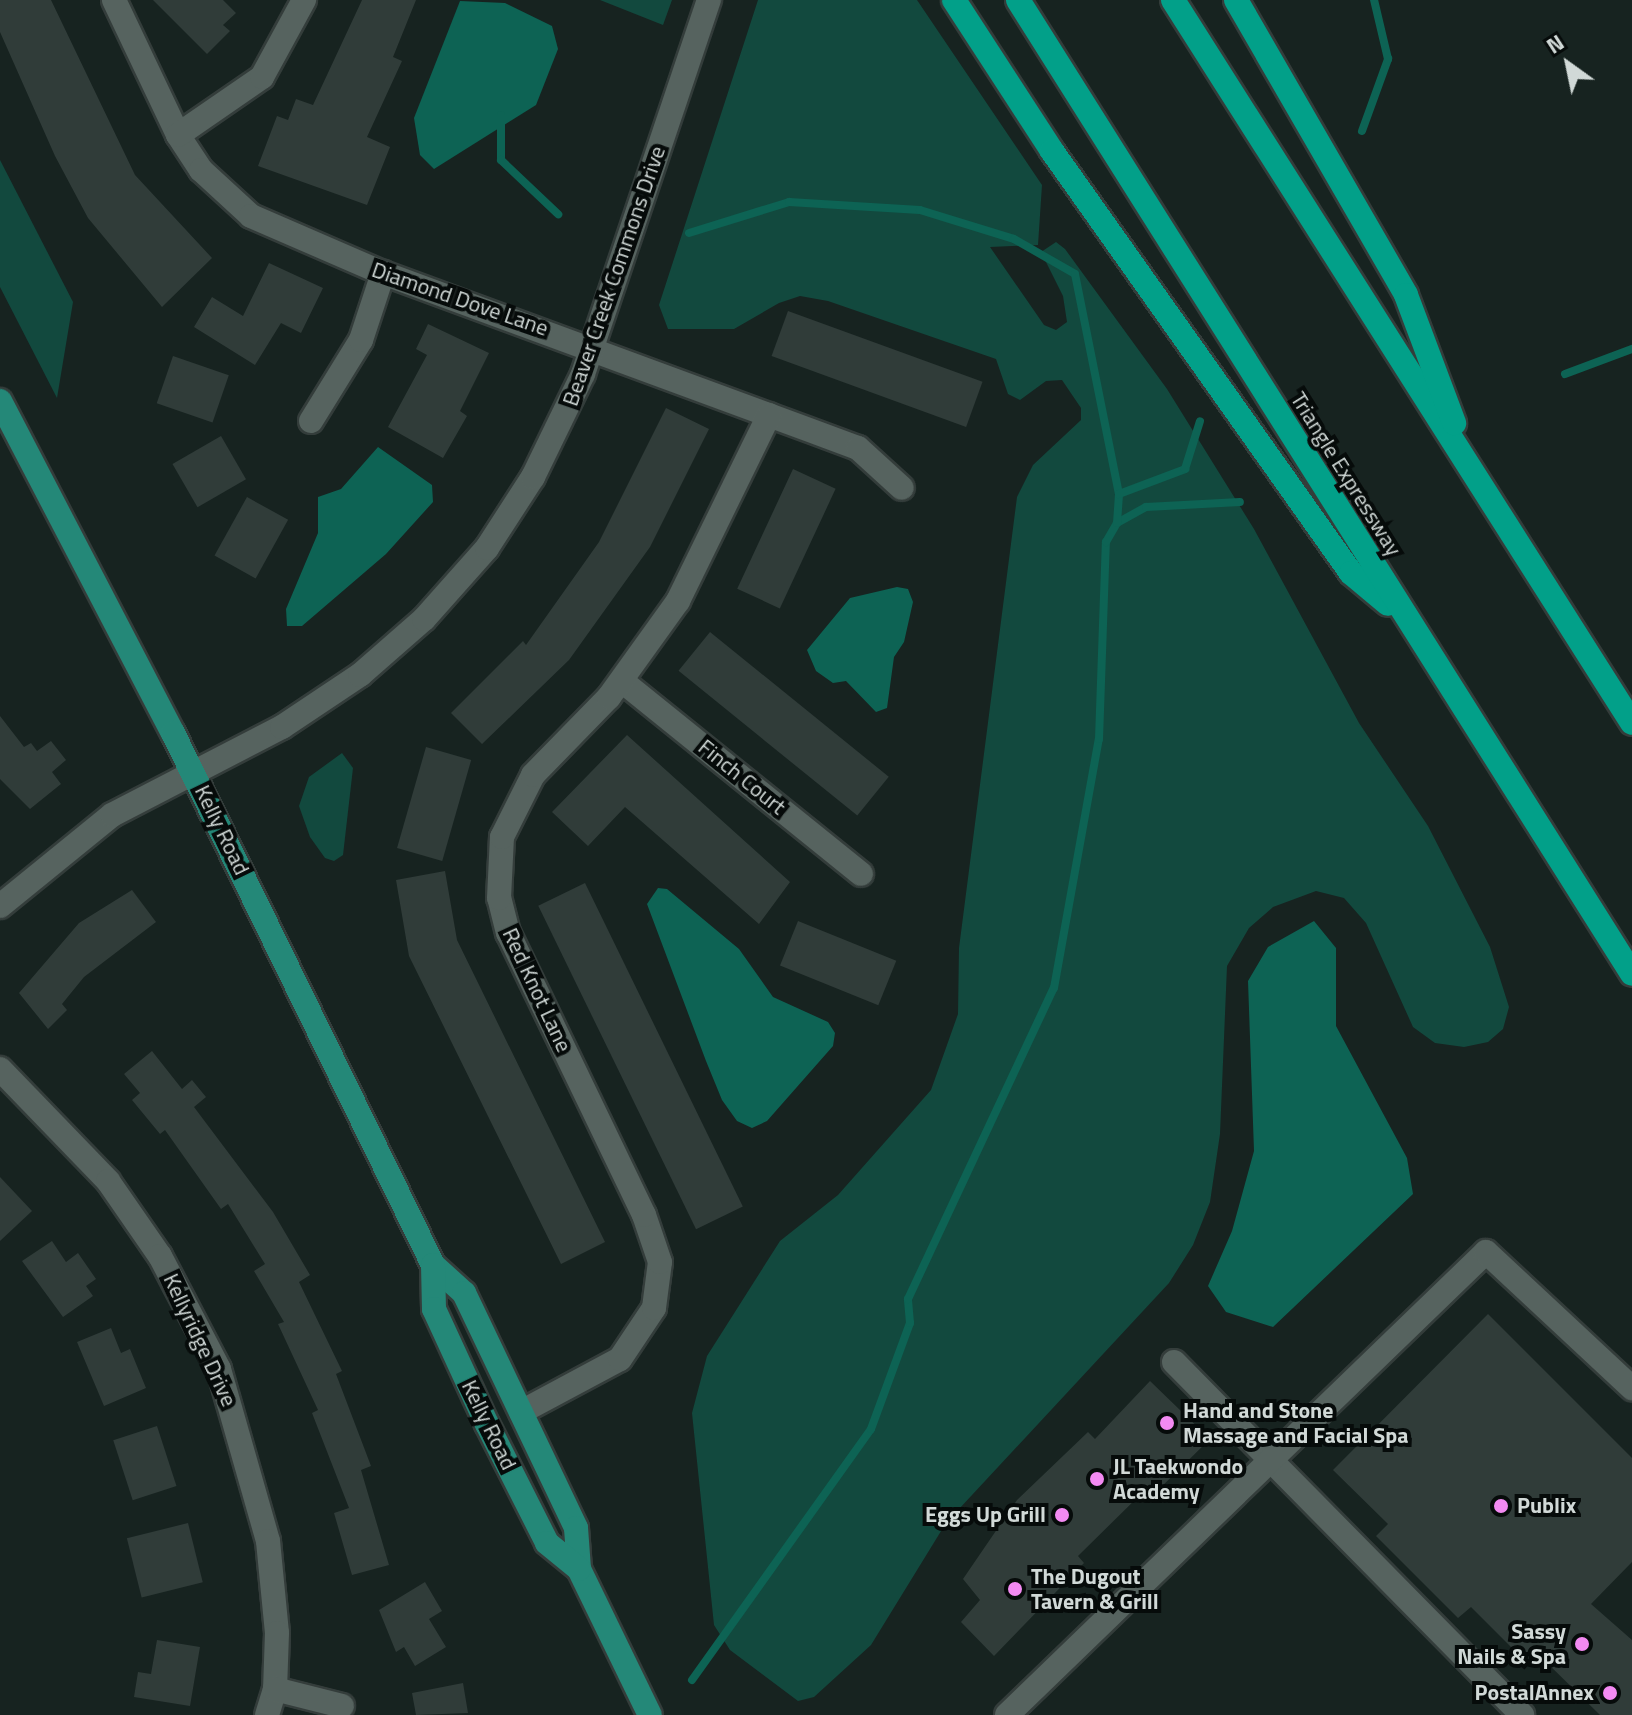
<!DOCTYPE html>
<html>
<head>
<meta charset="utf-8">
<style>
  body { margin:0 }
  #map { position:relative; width:1632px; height:1715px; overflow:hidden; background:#172320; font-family:"Titillium Web",sans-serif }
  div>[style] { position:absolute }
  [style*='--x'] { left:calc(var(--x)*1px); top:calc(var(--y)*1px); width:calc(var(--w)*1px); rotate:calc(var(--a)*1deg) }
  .green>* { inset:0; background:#12493e }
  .water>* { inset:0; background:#0d6354 }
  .stream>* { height:8px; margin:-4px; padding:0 4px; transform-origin:4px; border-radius:4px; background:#0d6354 }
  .building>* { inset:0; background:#303c39; transform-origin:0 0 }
  .roads { filter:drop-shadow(2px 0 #343d3b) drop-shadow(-2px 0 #343d3b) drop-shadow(0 2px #343d3b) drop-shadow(0 -2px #343d3b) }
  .minor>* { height:24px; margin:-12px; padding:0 12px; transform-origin:12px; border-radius:12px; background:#56635f }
  .major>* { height:24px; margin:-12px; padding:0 12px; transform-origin:12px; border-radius:12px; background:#248878 }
  .highway>* { height:24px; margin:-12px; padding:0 12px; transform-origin:12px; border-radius:12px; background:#02a089 }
  .dots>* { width:22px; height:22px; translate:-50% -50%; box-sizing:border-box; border:4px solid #060b0a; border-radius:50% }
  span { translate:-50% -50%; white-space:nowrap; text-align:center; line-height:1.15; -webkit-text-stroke:8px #060b0a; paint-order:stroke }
  .street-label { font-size:22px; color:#d1d9d7 }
  .poi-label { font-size:22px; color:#d1d9d7; font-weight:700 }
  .left { translate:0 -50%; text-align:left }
  .right { translate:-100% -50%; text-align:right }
  .north { position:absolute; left:1528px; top:24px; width:80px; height:80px; -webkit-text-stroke:6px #060b0a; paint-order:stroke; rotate:327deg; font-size:22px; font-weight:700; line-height:32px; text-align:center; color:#d1d9d7 }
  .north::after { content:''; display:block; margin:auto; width:28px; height:36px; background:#d1d9d7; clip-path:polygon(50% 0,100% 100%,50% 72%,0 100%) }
</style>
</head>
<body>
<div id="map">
  <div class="green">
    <div style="clip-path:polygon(600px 0,672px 0,663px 25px)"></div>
    <div style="clip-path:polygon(758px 0,917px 0,1042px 185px,1038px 245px,990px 247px,1044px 325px,1056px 330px,1067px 322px,1063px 296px,1041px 252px,1056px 242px,1065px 249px,1167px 389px,1254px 529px,1359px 723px,1428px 826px,1490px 947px,1509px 1007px,1503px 1029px,1488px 1042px,1464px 1047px,1435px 1043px,1413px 1027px,1366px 923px,1344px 898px,1316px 891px,1273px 907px,1249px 928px,1227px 966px,1220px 1134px,1210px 1202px,1193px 1245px,1169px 1283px,946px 1523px,871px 1645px,814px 1697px,798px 1701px,730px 1650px,714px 1625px,692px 1413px,707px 1356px,780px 1241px,838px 1195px,931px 1090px,958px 1014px,959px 948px,1017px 497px,1033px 465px,1081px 420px,1081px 408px,1062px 380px,1046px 381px,1020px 400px,1008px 394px,996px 359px,828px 301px,800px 296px,779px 303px,734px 329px,668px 329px,659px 305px)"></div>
    <div style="clip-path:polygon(0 160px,73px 302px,57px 398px,0 287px)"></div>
    <div style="clip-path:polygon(342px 753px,353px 768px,343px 855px,334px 861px,325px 858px,310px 837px,299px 806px,309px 777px)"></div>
  </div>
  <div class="water">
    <div style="clip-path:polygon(460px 1px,505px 3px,552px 26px,558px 49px,536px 105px,434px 169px,420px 155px,414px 118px)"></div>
    <div style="clip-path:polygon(378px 447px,432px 485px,433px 502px,386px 554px,302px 626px,287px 626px,286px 609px,318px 533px,318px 497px,341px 489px)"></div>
    <div style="clip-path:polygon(897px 587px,908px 589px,913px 602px,904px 642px,894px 657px,887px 708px,876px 712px,846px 681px,833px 683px,816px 671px,807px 650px,850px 598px)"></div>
    <div style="clip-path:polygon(658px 888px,667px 889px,739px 949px,773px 997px,828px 1022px,835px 1033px,833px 1046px,767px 1121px,752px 1128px,737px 1121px,722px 1100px,706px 1061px,647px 904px)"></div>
    <div style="clip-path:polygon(1314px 921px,1336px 948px,1336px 1026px,1407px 1158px,1413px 1194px,1273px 1327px,1226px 1312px,1208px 1286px,1232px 1231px,1254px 1151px,1248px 981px,1268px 947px)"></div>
  </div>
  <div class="stream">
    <div style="--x:501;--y:115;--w:45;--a:90"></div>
    <div style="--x:501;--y:160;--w:79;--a:43.5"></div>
    <div style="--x:1362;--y:131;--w:77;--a:-70.1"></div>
    <div style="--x:1388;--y:59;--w:61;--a:-103.3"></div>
    <div style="--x:689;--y:233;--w:105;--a:-17.2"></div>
    <div style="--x:789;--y:202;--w:131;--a:3.5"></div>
    <div style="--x:920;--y:210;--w:98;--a:17.1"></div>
    <div style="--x:1014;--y:239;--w:70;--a:29.8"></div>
    <div style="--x:1075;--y:274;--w:224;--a:78.7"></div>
    <div style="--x:1565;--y:374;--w:72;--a:-20.5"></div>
    <div style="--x:1117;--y:523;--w:33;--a:-29"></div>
    <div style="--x:1146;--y:507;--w:94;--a:-3"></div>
    <div style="--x:692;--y:1680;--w:308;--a:-54.5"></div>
    <div style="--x:871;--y:1429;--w:113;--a:-69.8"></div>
    <div style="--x:910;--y:1323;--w:24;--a:-95"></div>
    <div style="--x:908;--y:1299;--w:344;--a:-64.9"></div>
    <div style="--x:1054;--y:988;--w:253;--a:-79.8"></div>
    <div style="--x:1099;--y:739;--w:197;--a:-88"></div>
    <div style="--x:1106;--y:542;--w:22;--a:-60"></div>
    <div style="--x:1117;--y:523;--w:29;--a:-86"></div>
    <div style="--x:1119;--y:494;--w:71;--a:-20.7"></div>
    <div style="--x:1185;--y:469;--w:50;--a:-72.6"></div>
  </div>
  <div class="building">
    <div style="clip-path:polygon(0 0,51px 0,135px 175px,212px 258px,162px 307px,88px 218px,55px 156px,0 32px)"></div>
    <div style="clip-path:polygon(153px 0,223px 0,236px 13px,223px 25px,230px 31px,207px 54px)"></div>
    <div style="clip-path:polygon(362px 0,416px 0,393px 57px,402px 61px,367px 137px,390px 147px,367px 205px,258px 166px,277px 116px,288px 120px,296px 99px,313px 105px)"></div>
    <div style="clip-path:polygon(269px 263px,323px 288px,301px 333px,281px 323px,255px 365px,194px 327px,212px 297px,243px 316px)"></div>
    <div style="left:788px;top:311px;width:207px;height:48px;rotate:20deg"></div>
    <div style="clip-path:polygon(428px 324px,489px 353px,460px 411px,467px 416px,443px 458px,388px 427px,427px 355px,416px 349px)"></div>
    <div style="left:173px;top:356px;width:59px;height:50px;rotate:19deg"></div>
    <div style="clip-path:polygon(666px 408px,709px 429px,650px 547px,569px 660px,482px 744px,451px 713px,523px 641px,526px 645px,599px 542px)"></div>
    <div style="left:221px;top:436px;width:50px;height:56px;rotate:60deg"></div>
    <div style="left:793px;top:469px;width:47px;height:132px;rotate:25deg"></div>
    <div style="left:247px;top:497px;width:47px;height:67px;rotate:29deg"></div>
    <div style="left:710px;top:632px;width:230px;height:50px;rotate:39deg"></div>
    <div style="clip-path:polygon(0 716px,24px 747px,31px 743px,37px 751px,51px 741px,66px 760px,52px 772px,61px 784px,30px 809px,0 779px)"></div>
    <div style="clip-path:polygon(627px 735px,790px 882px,759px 924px,625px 807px,588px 846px,552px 812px)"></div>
    <div style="left:426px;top:747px;width:47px;height:105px;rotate:16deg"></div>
    <div style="clip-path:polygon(445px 871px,457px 940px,605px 1242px,561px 1264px,409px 956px,396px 880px)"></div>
    <div style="left:585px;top:883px;width:360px;height:52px;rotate:64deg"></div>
    <div style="clip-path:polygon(132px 890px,156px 922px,84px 977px,62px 1004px,67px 1010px,48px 1029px,19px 993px,79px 923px)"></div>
    <div style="left:798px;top:921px;width:106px;height:48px;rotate:22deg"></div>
    <div style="clip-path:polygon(152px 1051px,182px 1089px,192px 1080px,206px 1097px,194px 1107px,273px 1212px,310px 1275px,299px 1282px,342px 1371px,336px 1374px,371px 1466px,361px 1470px,389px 1565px,352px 1575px,334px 1513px,349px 1508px,312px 1413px,318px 1410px,278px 1324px,284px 1322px,254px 1271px,265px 1264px,228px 1204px,221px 1209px,165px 1130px,160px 1134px,132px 1100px,140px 1093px,124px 1074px)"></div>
    <div style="clip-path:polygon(0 1177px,32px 1211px,0 1241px)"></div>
    <div style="clip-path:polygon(52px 1241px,66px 1262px,78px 1253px,96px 1279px,86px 1286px,93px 1296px,63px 1317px,22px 1261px)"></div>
    <div style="clip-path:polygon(1488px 1314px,1632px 1458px,1632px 1562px,1591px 1604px,1632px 1640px,1632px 1715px,1600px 1715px,1539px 1655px,1528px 1664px,1471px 1607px,1458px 1618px,1376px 1536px,1388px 1524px,1333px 1470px)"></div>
    <div style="clip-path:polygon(111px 1328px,121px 1353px,130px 1349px,146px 1388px,104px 1406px,77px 1342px)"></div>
    <div style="clip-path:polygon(1150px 1381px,1210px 1439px,1151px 1497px,1145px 1490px,1078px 1556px,1084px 1563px,994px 1656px,961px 1622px,980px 1600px,963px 1579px,1017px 1500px,1088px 1432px,1095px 1439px)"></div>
    <div style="left:157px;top:1426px;width:63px;height:46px;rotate:72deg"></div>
    <div style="left:188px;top:1523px;width:61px;height:63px;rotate:76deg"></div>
    <div style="clip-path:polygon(425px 1582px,442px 1611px,429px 1619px,446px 1647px,415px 1666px,404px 1647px,396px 1652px,379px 1610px)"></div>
    <div style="clip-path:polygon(157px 1640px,200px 1647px,190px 1706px,134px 1697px,138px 1672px,151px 1674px)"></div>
    <div style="clip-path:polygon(463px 1683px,468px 1713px,416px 1715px,412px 1693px)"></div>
  </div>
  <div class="roads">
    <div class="minor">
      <div style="--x:114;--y:0;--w:149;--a:64.6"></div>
      <div style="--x:178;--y:135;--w:42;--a:56.7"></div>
      <div style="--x:201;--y:170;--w:68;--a:42.6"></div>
      <div style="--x:251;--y:216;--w:144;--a:23.4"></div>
      <div style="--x:383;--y:273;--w:506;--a:20.22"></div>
      <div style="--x:858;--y:448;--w:59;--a:42.3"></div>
      <div style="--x:178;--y:135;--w:102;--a:-34.6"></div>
      <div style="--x:262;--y:77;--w:88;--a:-61.4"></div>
      <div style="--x:311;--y:421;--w:95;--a:-58.3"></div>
      <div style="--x:361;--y:340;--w:71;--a:-71.8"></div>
      <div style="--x:622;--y:681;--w:307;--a:38.9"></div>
      <div style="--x:0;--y:906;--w:144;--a:-39.1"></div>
      <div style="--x:112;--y:815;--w:191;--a:-27.4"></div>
      <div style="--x:282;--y:727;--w:94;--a:-33.7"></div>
      <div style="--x:360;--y:675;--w:85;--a:-41.2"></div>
      <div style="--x:424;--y:619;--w:95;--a:-48.4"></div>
      <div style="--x:487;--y:548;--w:85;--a:-57.1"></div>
      <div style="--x:533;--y:477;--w:114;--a:-64.1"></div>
      <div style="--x:583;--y:374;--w:395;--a:-71.4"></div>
      <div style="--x:0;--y:1069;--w:156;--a:46"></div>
      <div style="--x:108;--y:1181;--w:91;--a:55.3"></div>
      <div style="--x:160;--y:1256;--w:127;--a:62.4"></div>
      <div style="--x:219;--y:1369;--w:179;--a:74.1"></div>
      <div style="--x:268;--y:1541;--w:92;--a:84.4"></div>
      <div style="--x:277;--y:1633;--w:56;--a:92"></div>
      <div style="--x:275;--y:1689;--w:27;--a:107"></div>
      <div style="--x:1174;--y:1362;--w:496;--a:45.4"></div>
      <div style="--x:521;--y:1412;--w:112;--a:-28.2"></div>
      <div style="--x:620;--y:1359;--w:61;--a:-56.3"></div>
      <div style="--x:654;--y:1308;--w:46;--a:-82.6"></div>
      <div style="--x:660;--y:1262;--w:50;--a:-108.8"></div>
      <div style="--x:644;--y:1215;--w:313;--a:-115.7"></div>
      <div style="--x:508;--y:933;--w:36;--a:-104"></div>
      <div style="--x:499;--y:898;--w:61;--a:-87.2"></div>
      <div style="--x:502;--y:837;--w:69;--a:-63.4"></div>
      <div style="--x:533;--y:775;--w:109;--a:-45.7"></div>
      <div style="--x:609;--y:697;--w:118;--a:-54.3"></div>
      <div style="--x:678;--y:601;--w:207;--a:-63.9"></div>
      <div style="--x:275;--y:1689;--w:69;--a:14.2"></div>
      <div style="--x:1007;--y:1715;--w:666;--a:-44.03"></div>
      <div style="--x:1486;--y:1252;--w:200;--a:43"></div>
    </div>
    <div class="major">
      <div style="--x:0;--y:401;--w:374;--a:62.5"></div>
      <div style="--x:173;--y:733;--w:592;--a:63.95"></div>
      <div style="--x:433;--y:1265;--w:42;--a:42.1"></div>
      <div style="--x:464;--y:1293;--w:260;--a:64.5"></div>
      <div style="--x:576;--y:1528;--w:41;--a:85.8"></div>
      <div style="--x:579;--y:1569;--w:162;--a:64.1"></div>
      <div style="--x:433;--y:1265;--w:44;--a:88.7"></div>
      <div style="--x:434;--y:1309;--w:127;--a:65.3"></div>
      <div style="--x:487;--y:1424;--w:133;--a:63.2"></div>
      <div style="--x:547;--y:1543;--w:41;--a:39.1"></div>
    </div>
    <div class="highway">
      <div style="--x:954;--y:0;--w:180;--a:57"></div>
      <div style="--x:1052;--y:151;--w:517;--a:54.68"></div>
      <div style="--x:1351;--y:573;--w:48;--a:40"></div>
      <div style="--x:1018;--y:0;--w:1151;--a:57.77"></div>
      <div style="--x:1173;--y:0;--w:856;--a:57.59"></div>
      <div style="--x:1236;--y:0;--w:340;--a:60"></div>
      <div style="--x:1406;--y:295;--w:137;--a:69.4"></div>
    </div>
  </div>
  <div class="dots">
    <div style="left:1167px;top:1423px;background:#f38af2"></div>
    <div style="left:1097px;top:1479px;background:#f38af2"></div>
    <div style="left:1501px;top:1506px;background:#f38af2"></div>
    <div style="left:1062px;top:1515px;background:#f38af2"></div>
    <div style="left:1015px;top:1589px;background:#f38af2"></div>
    <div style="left:1582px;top:1644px;background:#f38af2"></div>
    <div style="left:1610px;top:1693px;background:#f38af2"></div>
  </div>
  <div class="street-label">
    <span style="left:614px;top:276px;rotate:-71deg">Beaver Creek Commons Drive</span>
    <span style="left:460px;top:299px;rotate:19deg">Diamond Dove Lane</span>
    <span style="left:1346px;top:474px;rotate:58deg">Triangle Expressway</span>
    <span style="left:742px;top:777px;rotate:39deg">Finch Court</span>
    <span style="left:222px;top:830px;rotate:64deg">Kelly Road</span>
    <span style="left:537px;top:990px;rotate:65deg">Red Knot Lane</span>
    <span style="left:200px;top:1340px;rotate:65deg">Kellyridge Drive</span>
    <span style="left:489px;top:1425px;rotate:64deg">Kelly Road</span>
  </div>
  <div class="poi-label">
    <span class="left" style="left:1183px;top:1423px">Hand and Stone<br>Massage and Facial Spa</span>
    <span class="left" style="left:1113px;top:1479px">JL Taekwondo<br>Academy</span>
    <span class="left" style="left:1517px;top:1506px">Publix</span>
    <span class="right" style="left:1046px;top:1515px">Eggs Up Grill</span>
    <span class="left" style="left:1031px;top:1589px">The Dugout<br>Tavern &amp; Grill</span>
    <span class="right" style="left:1566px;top:1644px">Sassy<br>Nails &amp; Spa</span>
    <span class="right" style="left:1594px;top:1693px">PostalAnnex</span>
  </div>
  <div class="north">N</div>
</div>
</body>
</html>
